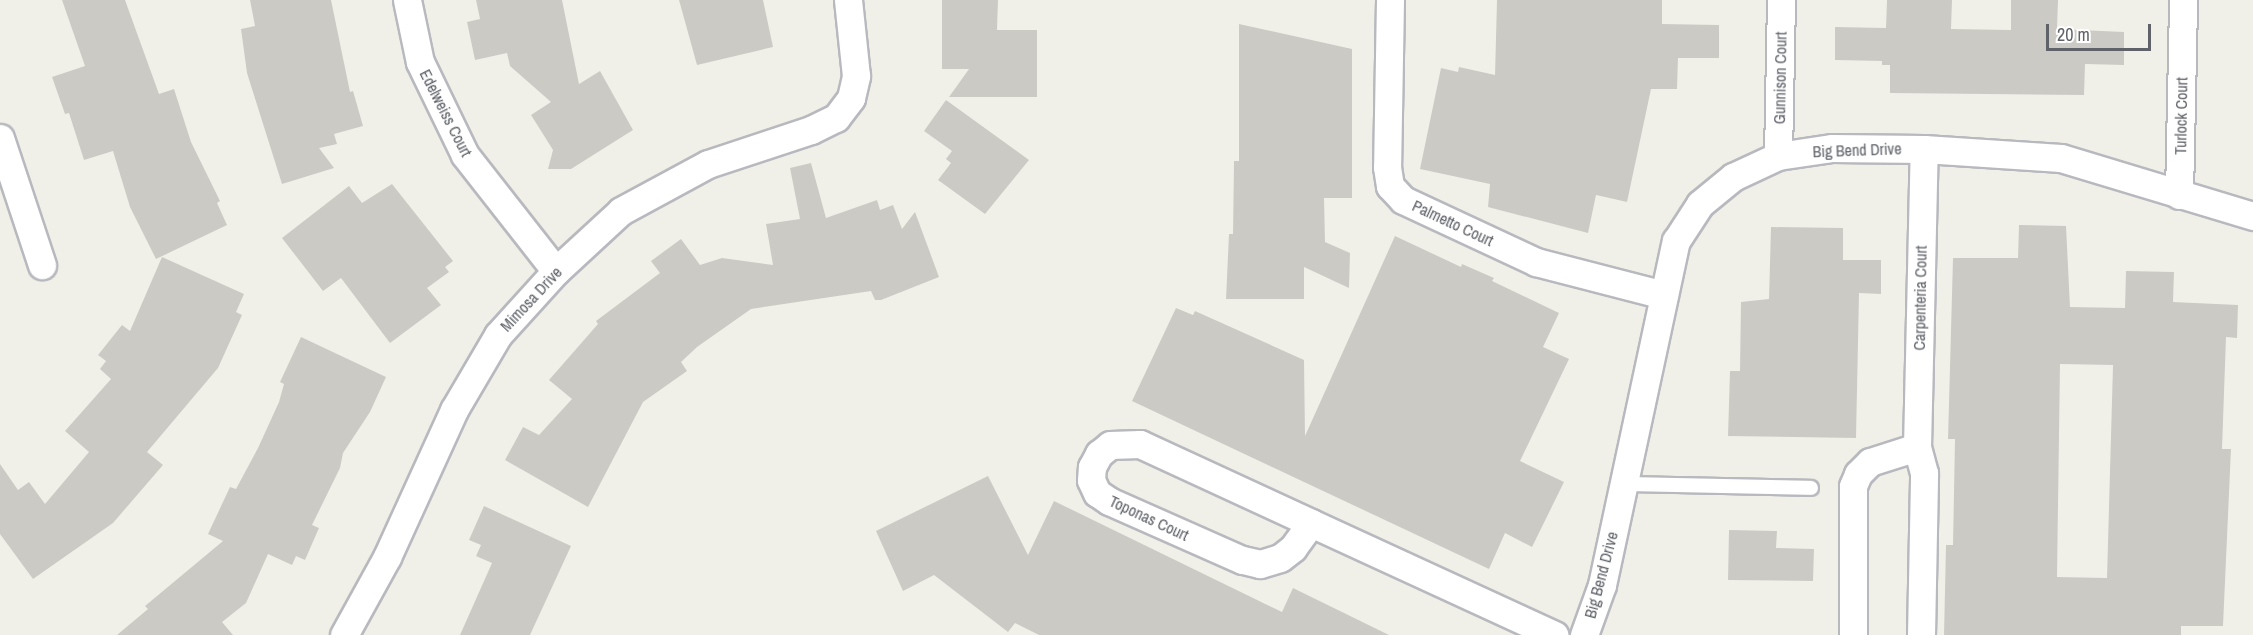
<!DOCTYPE html>
<html>
<head>
<meta charset="utf-8">
<style>
  body { margin:0 }
  #map { position:relative; width:2253px; height:635px; overflow:hidden; background:#f1f0e8; font-family:"Archivo Narrow",sans-serif }
  div>[style] { position:absolute }
  [style*='--x'] { left:calc(var(--x)*1px); top:calc(var(--y)*1px); width:calc(var(--w)*1px); rotate:calc(var(--a)*1deg) }
  .building>* { inset:0; background:#cccac5 }
  .roads { filter:drop-shadow(2px 0 #b8b9be) drop-shadow(-2px 0 #b8b9be) drop-shadow(0 2px #b8b9be) drop-shadow(0 -2px #b8b9be) }
  .service>* { height:14px; margin:-7px; padding:0 7px; transform-origin:7px; border-radius:7px; background:#fff }
  .minor>* { height:27px; margin:-13.5px; padding:0 13.5px; transform-origin:13.5px; border-radius:13.5px; background:#fff }
  span { translate:-50% -50%; white-space:nowrap; text-align:center; line-height:1.15; -webkit-text-stroke:4.5px #fff; paint-order:stroke }
  .street-label { font-size:16px; color:#5f6268 }
  .scale { position:absolute; left:2046px; top:24px; width:105px; height:27px; box-sizing:border-box; border:3px solid #5f6268; border-top:0; padding-left:8px; font-size:18px; line-height:21px; white-space:nowrap; color:#5f6268; -webkit-text-stroke:4px #fff; paint-order:stroke }
</style>
</head>
<body>
<div id="map">
  <div class="building">
    <div style="clip-path:polygon(62px 0,125px 0,159px 94px,174px 89px,191px 142px,220px 201px,217px 203px,227px 225px,156px 259px,130px 207px,113px 151px,84px 160px,69px 113px,65px 114px,52px 77px,85px 66px)"></div>
    <div style="clip-path:polygon(250px 0,331px 0,350px 92px,353px 91px,363px 126px,334px 134px,337px 144px,319px 148px,334px 168px,282px 184px,247px 73px,241px 29px,255px 26px)"></div>
    <div style="clip-path:polygon(476px 0,562px 0,579px 84px,600px 71px,633px 130px,571px 169px,548px 169px,553px 150px,531px 115px,551px 102px,510px 66px,507px 53px,475px 60px,467px 22px,480px 19px)"></div>
    <div style="clip-path:polygon(679px 0,763px 0,773px 47px,697px 65px)"></div>
    <div style="clip-path:polygon(942px 0,998px 0,997px 30px,1037px 30px,1037px 97px,949px 97px,969px 69px,942px 69px)"></div>
    <div style="clip-path:polygon(1497px 0,1662px 0,1662px 24px,1719px 25px,1719px 58px,1678px 58px,1677px 89px,1651px 89px,1627px 202px,1596px 195px,1588px 233px,1488px 207px,1490px 184px,1420px 169px,1441px 68px,1458px 72px,1459px 67px,1495px 75px)"></div>
    <div style="clip-path:polygon(1887px 0,1952px 0,1951px 29px,2011px 30px,2011px 0,2058px 0,2057px 29px,2124px 32px,2124px 65px,2085px 64px,2084px 95px,1890px 93px,1890px 65px,1882px 65px,1882px 61px,1835px 60px,1835px 27px,1886px 28px)"></div>
    <div style="clip-path:polygon(1239px 24px,1352px 49px,1352px 198px,1324px 198px,1325px 242px,1350px 253px,1349px 288px,1304px 267px,1304px 299px,1226px 299px,1229px 234px,1233px 234px,1234px 161px,1239px 161px)"></div>
    <div style="clip-path:polygon(946px 100px,1029px 160px,985px 214px,938px 180px,951px 163px,946px 159px,952px 151px,924px 131px)"></div>
    <div style="clip-path:polygon(811px 163px,826px 218px,877px 200px,880px 210px,893px 205px,902px 229px,915px 212px,939px 277px,881px 300px,875px 300px,871px 291px,751px 309px,697px 347px,681px 362px,687px 371px,643px 402px,588px 507px,505px 460px,523px 427px,539px 435px,572px 399px,549px 380px,598px 324px,596px 321px,660px 273px,651px 261px,681px 239px,700px 265px,722px 258px,773px 265px,766px 224px,800px 219px,790px 168px)"></div>
    <div style="clip-path:polygon(392px 184px,453px 261px,445px 267px,449px 272px,427px 288px,441px 305px,390px 343px,341px 278px,323px 291px,282px 238px,349px 186px,362px 203px)"></div>
    <div style="clip-path:polygon(evenodd,2019px 225px,2066px 226px,2070px 307px,2125px 308px,2126px 271px,2174px 272px,2173px 302px,2238px 305px,2237px 338px,2226px 337px,2222px 449px,2231px 449px,2223px 626px,2181px 626px,2181px 635px,1944px 635px,1946px 545px,1953px 545px,1955px 439px,1948px 439px,1953px 258px,2018px 258px,2019px 225px,2060px 364px,2113px 365px,2107px 578px,2057px 577px,2060px 364px)"></div>
    <div style="clip-path:polygon(1771px 227px,1843px 228px,1843px 260px,1881px 260px,1881px 294px,1859px 293px,1856px 438px,1728px 436px,1730px 371px,1740px 371px,1741px 302px,1769px 299px)"></div>
    <div style="clip-path:polygon(1395px 236px,1461px 267px,1462px 264px,1494px 278px,1492px 281px,1559px 313px,1543px 347px,1569px 359px,1520px 461px,1564px 482px,1532px 547px,1505px 533px,1489px 569px,1132px 401px,1176px 308px,1193px 315px,1195px 311px,1304px 360px,1305px 436px)"></div>
    <div style="clip-path:polygon(162px 257px,244px 294px,236px 312px,242px 315px,218px 368px,147px 452px,163px 465px,113px 523px,33px 579px,0 534px,0 464px,18px 490px,29px 482px,45px 504px,89px 452px,65px 431px,111px 379px,100px 369px,106px 361px,98px 355px,122px 325px,130px 331px)"></div>
    <div style="clip-path:polygon(301px 337px,386px 377px,370px 412px,343px 453px,340px 468px,312px 525px,319px 528px,305px 560px,296px 556px,292px 565px,268px 554px,246px 603px,222px 622px,233px 635px,117px 635px,148px 609px,145px 606px,223px 541px,208px 534px,230px 487px,236px 489px,258px 448px,279px 402px,284px 384px,280px 382px)"></div>
    <div style="clip-path:polygon(988px 476px,1028px 555px,1054px 501px,1282px 612px,1293px 588px,1389px 635px,1039px 635px,1015px 623px,1008px 632px,934px 575px,903px 591px,876px 531px)"></div>
    <div style="clip-path:polygon(484px 506px,571px 546px,530px 635px,460px 635px,492px 563px,476px 556px,481px 545px,469px 540px)"></div>
    <div style="clip-path:polygon(1729px 530px,1777px 531px,1776px 548px,1814px 549px,1813px 581px,1728px 580px)"></div>
  </div>
  <div class="roads">
    <div class="service">
      <div style="--x:1623;--y:484;--w:188;--a:1.2"></div>
    </div>
    <div class="minor">
      <div style="--x:407;--y:0;--w:63;--a:78.2"></div>
      <div style="--x:420;--y:62;--w:103;--a:64.2"></div>
      <div style="--x:465;--y:155;--w:147;--a:51.9"></div>
      <div style="--x:1390;--y:0;--w:167;--a:91"></div>
      <div style="--x:1387;--y:167;--w:19;--a:81"></div>
      <div style="--x:1390;--y:186;--w:19;--a:47"></div>
      <div style="--x:1403;--y:200;--w:147;--a:25"></div>
      <div style="--x:1536;--y:262;--w:132;--a:14.5"></div>
      <div style="--x:0;--y:138;--w:134;--a:71.7"></div>
      <div style="--x:1778;--y:156;--w:156;--a:-88.9"></div>
      <div style="--x:2179;--y:195;--w:195;--a:-88.8"></div>
      <div style="--x:1311;--y:523;--w:31;--a:126"></div>
      <div style="--x:1293;--y:548;--w:16;--a:142"></div>
      <div style="--x:1280;--y:558;--w:21;--a:163"></div>
      <div style="--x:1260;--y:564;--w:18;--a:-167"></div>
      <div style="--x:1242;--y:560;--w:145;--a:-156.1"></div>
      <div style="--x:1109;--y:501;--w:14;--a:-146"></div>
      <div style="--x:1097;--y:493;--w:14;--a:-115"></div>
      <div style="--x:1091;--y:480;--w:13;--a:-86"></div>
      <div style="--x:1092;--y:467;--w:15;--a:-62"></div>
      <div style="--x:1099;--y:454;--w:14;--a:-39"></div>
      <div style="--x:1110;--y:445;--w:30;--a:-2"></div>
      <div style="--x:1140;--y:444;--w:188;--a:24.8"></div>
      <div style="--x:1311;--y:523;--w:268;--a:24.7"></div>
      <div style="--x:344;--y:635;--w:89;--a:-61.1"></div>
      <div style="--x:387;--y:557;--w:162;--a:-65.5"></div>
      <div style="--x:454;--y:410;--w:87;--a:-59.6"></div>
      <div style="--x:498;--y:335;--w:86;--a:-47.8"></div>
      <div style="--x:556;--y:271;--w:88;--a:-42.7"></div>
      <div style="--x:621;--y:211;--w:99;--a:-28.4"></div>
      <div style="--x:708;--y:164;--w:108;--a:-18.3"></div>
      <div style="--x:811;--y:130;--w:28;--a:-26"></div>
      <div style="--x:836;--y:118;--w:25;--a:-53"></div>
      <div style="--x:851;--y:98;--w:23;--a:-77"></div>
      <div style="--x:856;--y:76;--w:76;--a:-96"></div>
      <div style="--x:1584;--y:635;--w:53;--a:-70.2"></div>
      <div style="--x:1602;--y:585;--w:352;--a:-77.9"></div>
      <div style="--x:1676;--y:241;--w:44;--a:-57"></div>
      <div style="--x:1700;--y:204;--w:43;--a:-39.3"></div>
      <div style="--x:1733;--y:177;--w:50;--a:-25"></div>
      <div style="--x:1778;--y:156;--w:55;--a:-8.4"></div>
      <div style="--x:1832;--y:148;--w:92;--a:0.6"></div>
      <div style="--x:1924;--y:149;--w:137;--a:3.8"></div>
      <div style="--x:2061;--y:158;--w:201;--a:16.8"></div>
      <div style="--x:1853;--y:635;--w:149;--a:-90"></div>
      <div style="--x:1853;--y:486;--w:13;--a:-67"></div>
      <div style="--x:1858;--y:474;--w:17;--a:-45"></div>
      <div style="--x:1870;--y:462;--w:49;--a:-17.7"></div>
      <div style="--x:1921;--y:635;--w:162;--a:-88.9"></div>
      <div style="--x:1924;--y:473;--w:27;--a:-105"></div>
      <div style="--x:1917;--y:447;--w:298;--a:-88.7"></div>
    </div>
  </div>
  <div class="street-label">
    <span style="left:1780px;top:78px;rotate:-89deg">Gunnison Court</span>
    <span style="left:446px;top:113px;rotate:63deg">Edelweiss Court</span>
    <span style="left:2181px;top:116px;rotate:-89deg">Turlock Court</span>
    <span style="left:1857px;top:150px;rotate:-2deg">Big Bend Drive</span>
    <span style="left:1453px;top:223px;rotate:25deg">Palmetto Court</span>
    <span style="left:1920px;top:298px;rotate:-89deg">Carpenteria Court</span>
    <span style="left:531px;top:299px;rotate:-47deg">Mimosa Drive</span>
    <span style="left:1149px;top:518px;rotate:25deg">Toponas Court</span>
    <span style="left:1601px;top:575px;rotate:-75deg">Big Bend Drive</span>
  </div>
  <div class="scale">20 m</div>
</div>
</body>
</html>
